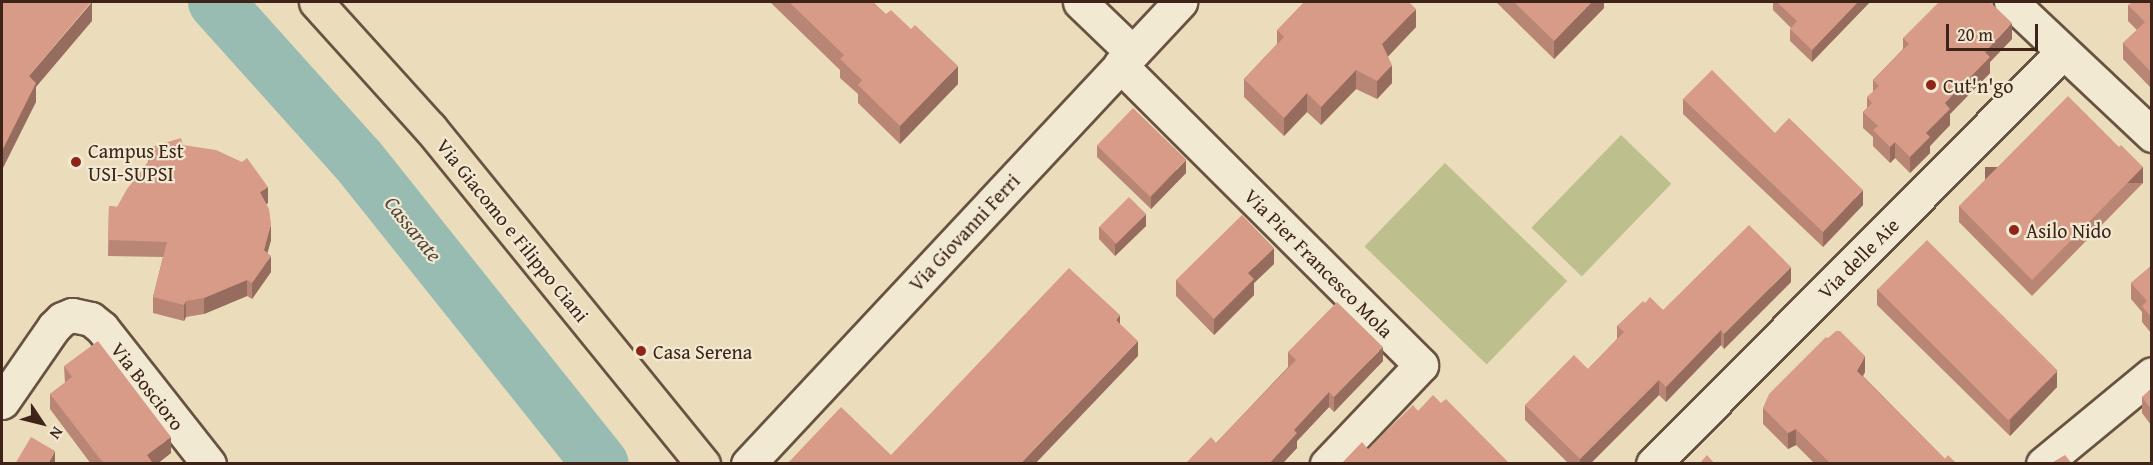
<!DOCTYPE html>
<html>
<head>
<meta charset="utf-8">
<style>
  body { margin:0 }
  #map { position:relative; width:2153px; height:465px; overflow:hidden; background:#ebddbc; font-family:"Gentium Book Plus",serif }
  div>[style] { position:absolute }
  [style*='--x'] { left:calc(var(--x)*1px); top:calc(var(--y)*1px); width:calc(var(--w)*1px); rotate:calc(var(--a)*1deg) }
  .green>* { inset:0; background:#bdbf8c; transform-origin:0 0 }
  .river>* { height:56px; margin:-28px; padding:0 28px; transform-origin:28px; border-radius:28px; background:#98bcb1 }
  .roads { filter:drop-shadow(2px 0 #685241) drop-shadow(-2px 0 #685241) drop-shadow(0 2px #685241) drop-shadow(0 -2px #685241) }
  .minor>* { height:33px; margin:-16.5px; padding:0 16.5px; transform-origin:16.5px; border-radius:16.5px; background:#f2e9d3 }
  .major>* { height:33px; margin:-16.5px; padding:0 16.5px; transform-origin:16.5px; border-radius:16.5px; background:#ebddbc }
  .wall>* { inset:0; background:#b98574 }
  .shaded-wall>* { inset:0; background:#966c5e; transform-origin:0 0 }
  .building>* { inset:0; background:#d79b87; transform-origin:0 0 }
  .dots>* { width:16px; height:16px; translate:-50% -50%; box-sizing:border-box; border:3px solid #f2e9d3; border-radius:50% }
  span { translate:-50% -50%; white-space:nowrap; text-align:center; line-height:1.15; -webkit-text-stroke:4.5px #f2e9d3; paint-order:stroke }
  .poi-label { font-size:20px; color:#3d2318 }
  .left { translate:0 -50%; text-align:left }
  .street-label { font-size:20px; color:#3d2318 }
  .water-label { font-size:21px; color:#54493e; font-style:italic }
  .frame { position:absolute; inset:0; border:3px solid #3d2318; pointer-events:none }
  .north { position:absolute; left:12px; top:393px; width:60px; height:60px; -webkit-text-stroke:4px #f2e9d3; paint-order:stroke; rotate:125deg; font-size:16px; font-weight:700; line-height:24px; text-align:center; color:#3d2318 }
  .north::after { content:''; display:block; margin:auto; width:21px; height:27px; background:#3d2318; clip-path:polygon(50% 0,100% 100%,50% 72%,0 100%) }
  .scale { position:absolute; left:1946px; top:24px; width:92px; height:27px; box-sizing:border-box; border:3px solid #3d2318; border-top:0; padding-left:8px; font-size:18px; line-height:21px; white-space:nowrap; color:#3d2318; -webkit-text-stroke:4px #f2e9d3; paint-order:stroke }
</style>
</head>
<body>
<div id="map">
  <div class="green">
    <div style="left:1621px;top:135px;width:70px;height:129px;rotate:44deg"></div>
    <div style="left:1445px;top:163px;width:170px;height:116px;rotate:44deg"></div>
  </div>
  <div class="river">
    <div style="--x:216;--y:2;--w:212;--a:48.1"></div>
    <div style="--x:358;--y:160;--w:389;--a:51.4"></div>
  </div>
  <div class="roads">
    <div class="minor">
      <div style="--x:1080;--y:2;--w:72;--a:43.9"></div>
      <div style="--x:2011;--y:2;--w:194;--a:43.3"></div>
      <div style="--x:1120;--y:65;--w:425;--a:44.9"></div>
      <div style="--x:1421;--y:365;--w:137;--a:133.5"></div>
      <div style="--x:2;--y:402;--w:91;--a:-55.3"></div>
      <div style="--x:54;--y:327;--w:11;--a:-45"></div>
      <div style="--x:62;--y:319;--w:11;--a:-22"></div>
      <div style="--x:72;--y:315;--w:19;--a:12"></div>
      <div style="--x:91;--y:319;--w:14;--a:39"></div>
      <div style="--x:102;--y:328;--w:173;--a:51.8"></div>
      <div style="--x:748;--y:464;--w:633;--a:-46.92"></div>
      <div style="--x:1653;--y:464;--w:581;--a:-45.14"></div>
      <div style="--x:2043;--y:464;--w:141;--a:-39.5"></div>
    </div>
    <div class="major">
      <div style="--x:316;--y:2;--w:170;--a:47.9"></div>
      <div style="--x:430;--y:128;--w:433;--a:50.9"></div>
    </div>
  </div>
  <div class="wall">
    <div style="clip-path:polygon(770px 2px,873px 2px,958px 84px,900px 144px,858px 103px,858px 94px,840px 78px,840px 70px)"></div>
    <div style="clip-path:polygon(1496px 2px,1604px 2px,1604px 8px,1554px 59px)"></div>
    <div style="clip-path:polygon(1773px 2px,1870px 2px,1812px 62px,1790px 41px,1790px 29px,1791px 28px,1773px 10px)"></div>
    <div style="clip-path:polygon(2151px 2px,2151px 88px,2123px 59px,2123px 43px,2137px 30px,2128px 21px,2128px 5px)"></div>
    <div style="clip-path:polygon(1411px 4px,1416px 27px,1388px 56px,1392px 83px,1377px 99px,1356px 89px,1321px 125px,1307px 112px,1284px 136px,1244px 97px,1244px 79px,1277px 44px,1277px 30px)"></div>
    <div style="clip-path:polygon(1903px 38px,2012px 39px,1990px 62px,1990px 73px,1950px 114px,1950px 125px,1930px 146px,1930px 153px,1910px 173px,1895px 158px,1890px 163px,1873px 146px,1873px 137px,1863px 128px,1863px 112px,1867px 108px,1867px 97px,1873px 92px,1873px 80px,1903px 49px)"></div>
    <div style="clip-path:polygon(1683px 99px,1775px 133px,1863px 205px,1823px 247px,1683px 114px)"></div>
    <div style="clip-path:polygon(183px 145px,268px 203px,266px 204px,271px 240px,267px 253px,271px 272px,252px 299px,247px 296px,204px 314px,186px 317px,184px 321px,153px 313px,153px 297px,163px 257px,108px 256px,109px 206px,117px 207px,148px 162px,148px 148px)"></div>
    <div style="clip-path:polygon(1097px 145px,1186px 173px,1151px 209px,1097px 157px)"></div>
    <div style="clip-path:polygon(2119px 147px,2143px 183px,2032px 296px,1959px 222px,1959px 206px)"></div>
    <div style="clip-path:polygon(1146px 226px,1115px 256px,1099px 239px,1099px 227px)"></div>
    <div style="clip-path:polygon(1274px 264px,1254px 283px,1254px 295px,1214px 335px,1176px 296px,1176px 280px)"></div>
    <div style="clip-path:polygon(2151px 266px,2151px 333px,2142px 322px,2142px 312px,2131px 299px,2131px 283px)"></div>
    <div style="clip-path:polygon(1791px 282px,1724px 349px,1721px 345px,1666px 402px,1659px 395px,1590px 464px,1569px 464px,1525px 420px,1525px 405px,1588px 369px,1617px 339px,1617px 326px,1645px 303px,1663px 310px)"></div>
    <div style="clip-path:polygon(1877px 289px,2057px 387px,2010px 436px,1877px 305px)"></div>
    <div style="clip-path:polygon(1828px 338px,1865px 372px,1863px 376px,1945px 459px,1957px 464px,1815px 464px,1796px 445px,1788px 449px,1763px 424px,1763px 408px)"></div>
    <div style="clip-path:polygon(1288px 352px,1383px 361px,1334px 412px,1329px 407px,1297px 441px,1297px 448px,1282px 464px,1185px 464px,1216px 443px,1288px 367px)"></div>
    <div style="clip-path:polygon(64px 366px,171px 453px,157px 464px,91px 464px,50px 409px,50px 394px,65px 383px)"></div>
    <div style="clip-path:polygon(2151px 389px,2151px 425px,2142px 413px,2142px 397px)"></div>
  </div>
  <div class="shaded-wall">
    <div style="clip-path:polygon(92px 2px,92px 21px,36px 87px,36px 102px,2px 170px,2px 151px,29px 76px)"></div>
    <div style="clip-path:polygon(1592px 2px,1604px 2px,1604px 8px,1554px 59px,1554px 41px)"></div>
    <div style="clip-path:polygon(1858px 2px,1870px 2px,1812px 62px,1812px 50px)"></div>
    <div style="clip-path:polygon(1416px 9px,1416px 27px,1382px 63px,1382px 44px)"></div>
    <div style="clip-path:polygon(2012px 23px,2012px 39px,1990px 62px,1990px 73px,1950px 114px,1950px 125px,1930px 146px,1930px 153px,1910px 173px,1910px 157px,1926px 133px,1945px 103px,1985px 52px)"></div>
    <div style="clip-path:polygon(1392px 65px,1392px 83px,1377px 99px,1377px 81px)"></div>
    <div style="clip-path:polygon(958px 66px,958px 84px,900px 144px,900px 126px)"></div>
    <div style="clip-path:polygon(1356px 70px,1356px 89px,1321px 125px,1321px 107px)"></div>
    <div style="clip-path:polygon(1307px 93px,1307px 112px,1284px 136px,1284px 118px)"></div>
    <div style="clip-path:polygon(1895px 142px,1895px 158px,1890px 163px,1890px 147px)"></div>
    <div style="clip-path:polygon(1186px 160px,1186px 173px,1151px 209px,1151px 197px)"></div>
    <div style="left:2143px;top:167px;width:16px;height:158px;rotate:90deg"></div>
    <div style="clip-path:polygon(268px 187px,268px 203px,260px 208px,260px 192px)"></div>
    <div style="clip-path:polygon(1863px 190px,1863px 205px,1823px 247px,1823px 232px)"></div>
    <div style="clip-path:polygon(1146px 214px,1146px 226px,1115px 256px,1115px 244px)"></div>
    <div style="clip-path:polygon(271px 224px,271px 240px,264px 266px,264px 250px)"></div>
    <div style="clip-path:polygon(1274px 248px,1274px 264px,1254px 283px,1254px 295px,1214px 335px,1214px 319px,1248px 273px)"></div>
    <div style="clip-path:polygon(271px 256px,271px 272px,252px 299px,252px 283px)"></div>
    <div style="clip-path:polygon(1791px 267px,1791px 282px,1724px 349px,1724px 334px)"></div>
    <div style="clip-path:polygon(247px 280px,247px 296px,204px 314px,204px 298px)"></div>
    <div style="clip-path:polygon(186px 301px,186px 317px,184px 321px,184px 305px)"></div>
    <div style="clip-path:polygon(1120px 315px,1120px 330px,1116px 320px)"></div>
    <div style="clip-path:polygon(1721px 330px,1721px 345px,1666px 402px,1666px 387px)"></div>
    <div style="clip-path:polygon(1138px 341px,1138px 356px,1035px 464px,1020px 464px)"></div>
    <div style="clip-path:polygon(1383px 347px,1383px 361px,1334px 412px,1334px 397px)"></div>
    <div style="clip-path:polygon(1865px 356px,1865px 372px,1857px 386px,1857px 371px)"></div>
    <div style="clip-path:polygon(2057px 371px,2057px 387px,2010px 436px,2010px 420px)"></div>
    <div style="clip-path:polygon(1659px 380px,1659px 395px,1590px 464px,1580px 464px,1580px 459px)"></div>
    <div style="clip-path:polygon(1329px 392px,1329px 407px,1297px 441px,1297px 448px,1282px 464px,1269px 464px,1294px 430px)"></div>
    <div style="clip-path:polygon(1796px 429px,1796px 445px,1788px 449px,1788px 433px)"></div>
    <div style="clip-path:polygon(171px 437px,171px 453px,157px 464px,147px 464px,147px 455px)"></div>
    <div style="clip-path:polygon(55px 451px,55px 464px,48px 464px)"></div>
  </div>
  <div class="building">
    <div style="clip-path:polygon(2px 2px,91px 2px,29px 76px,36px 83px,2px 151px)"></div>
    <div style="clip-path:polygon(789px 2px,873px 2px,886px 14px,891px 10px,911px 29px,915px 25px,958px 66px,900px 126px,858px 85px,862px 80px,840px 59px,844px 55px)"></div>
    <div style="clip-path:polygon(1304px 2px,1409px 2px,1416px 9px,1382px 44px,1392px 65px,1377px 81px,1356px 70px,1321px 107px,1307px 93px,1284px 118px,1244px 79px,1284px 37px,1277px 30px)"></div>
    <div style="clip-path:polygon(1514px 2px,1592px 2px,1554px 41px)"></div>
    <div style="clip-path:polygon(1777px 2px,1858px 2px,1812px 50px,1790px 29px,1797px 21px)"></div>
    <div style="clip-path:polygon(1939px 2px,1990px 2px,2012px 23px,1985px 52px,1990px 57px,1945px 103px,1950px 109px,1926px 133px,1930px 137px,1910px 157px,1895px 142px,1890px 147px,1873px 130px,1878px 126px,1863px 112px,1872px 103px,1867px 97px,1879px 86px,1873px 80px,1909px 44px,1903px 38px)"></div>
    <div style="clip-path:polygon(2132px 2px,2151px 2px,2151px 72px,2123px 43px,2145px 22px,2128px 5px)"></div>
    <div style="clip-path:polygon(1712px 70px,1775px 133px,1789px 118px,1863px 190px,1823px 232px,1683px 99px)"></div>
    <div style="clip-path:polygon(2068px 96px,2119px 147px,2121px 145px,2143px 167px,2032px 280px,1959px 206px)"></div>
    <div style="left:1133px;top:108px;width:74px;height:52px;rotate:44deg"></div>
    <div style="clip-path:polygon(181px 138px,183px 145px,216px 150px,242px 162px,247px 158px,268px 187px,260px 192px,269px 209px,271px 224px,264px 250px,271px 256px,252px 283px,247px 280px,204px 298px,186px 301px,184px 305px,153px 297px,167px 242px,108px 240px,109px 206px,117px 207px,127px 189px,151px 159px,148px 148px)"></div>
    <div style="left:1129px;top:197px;width:24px;height:42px;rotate:45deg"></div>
    <div style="clip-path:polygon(1242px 215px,1274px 248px,1248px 273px,1254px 279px,1214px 319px,1176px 280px)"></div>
    <div style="clip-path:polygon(1749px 225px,1791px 267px,1724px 334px,1721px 330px,1666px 387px,1659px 380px,1580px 459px,1525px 405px,1574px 355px,1588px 369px,1624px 332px,1617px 326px,1643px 301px,1645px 303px,1650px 297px,1663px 310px)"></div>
    <div style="left:1927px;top:240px;width:185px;height:70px;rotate:45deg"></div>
    <div style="clip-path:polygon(2151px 266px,2151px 317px,2142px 306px,2147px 301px,2131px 283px)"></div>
    <div style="clip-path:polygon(1069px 268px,1120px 315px,1116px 320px,1138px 341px,1020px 464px,787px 464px,841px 407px,891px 455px)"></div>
    <div style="clip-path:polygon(1337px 302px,1383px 347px,1334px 397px,1329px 392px,1294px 430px,1297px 433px,1269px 464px,1185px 464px,1211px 437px,1216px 443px,1296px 360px,1288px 352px)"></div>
    <div style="clip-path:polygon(1836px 331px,1840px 331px,1865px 356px,1857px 371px,1945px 459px,1948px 455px,1957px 464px,1831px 464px,1796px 429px,1788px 433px,1763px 408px,1769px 394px,1826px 337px,1828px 338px)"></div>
    <div style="clip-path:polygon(98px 341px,171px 437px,147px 455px,152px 462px,150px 464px,104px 464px,50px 394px,72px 377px,64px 366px)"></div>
    <div style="clip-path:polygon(2151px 389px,2151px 409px,2142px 397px)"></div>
    <div style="clip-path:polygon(1433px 395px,1441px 403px,1446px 399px,1510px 464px,1341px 464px,1362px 442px,1368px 449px,1413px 405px,1418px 411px)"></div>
    <div style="clip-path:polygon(31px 437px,55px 451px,48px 464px,15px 464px)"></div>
    <div style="clip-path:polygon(1707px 455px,1715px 464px,1699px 464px)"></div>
    <div style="clip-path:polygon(2065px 455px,2072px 464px,2050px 464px)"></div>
  </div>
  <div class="dots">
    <div style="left:1931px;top:85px;background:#8f2418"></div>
    <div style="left:76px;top:162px;background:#8f2418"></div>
    <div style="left:2014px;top:230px;background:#8f2418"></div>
    <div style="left:641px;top:351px;background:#8f2418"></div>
  </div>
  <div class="poi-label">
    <span class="left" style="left:1943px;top:85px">Cut'n'go</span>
    <span class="left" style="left:88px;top:162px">Campus Est<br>USI-SUPSI</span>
    <span class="left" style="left:2026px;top:230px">Asilo Nido</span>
    <span class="left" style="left:653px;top:351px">Casa Serena</span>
  </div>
  <div class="street-label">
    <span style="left:513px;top:230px;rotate:51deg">Via Giacomo e Filippo Ciani</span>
    <span style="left:964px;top:232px;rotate:-47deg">Via Giovanni Ferri</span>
    <span style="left:1858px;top:258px;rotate:-45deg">Via delle Aie</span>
    <span style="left:1319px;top:263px;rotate:45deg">Via Pier Francesco Mola</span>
    <span style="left:148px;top:386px;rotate:52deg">Via Boscioro</span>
  </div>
  <div class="water-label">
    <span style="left:413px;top:229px;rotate:51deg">Cassarate</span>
  </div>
  <div class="frame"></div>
  <div class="north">N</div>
  <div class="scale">20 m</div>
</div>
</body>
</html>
